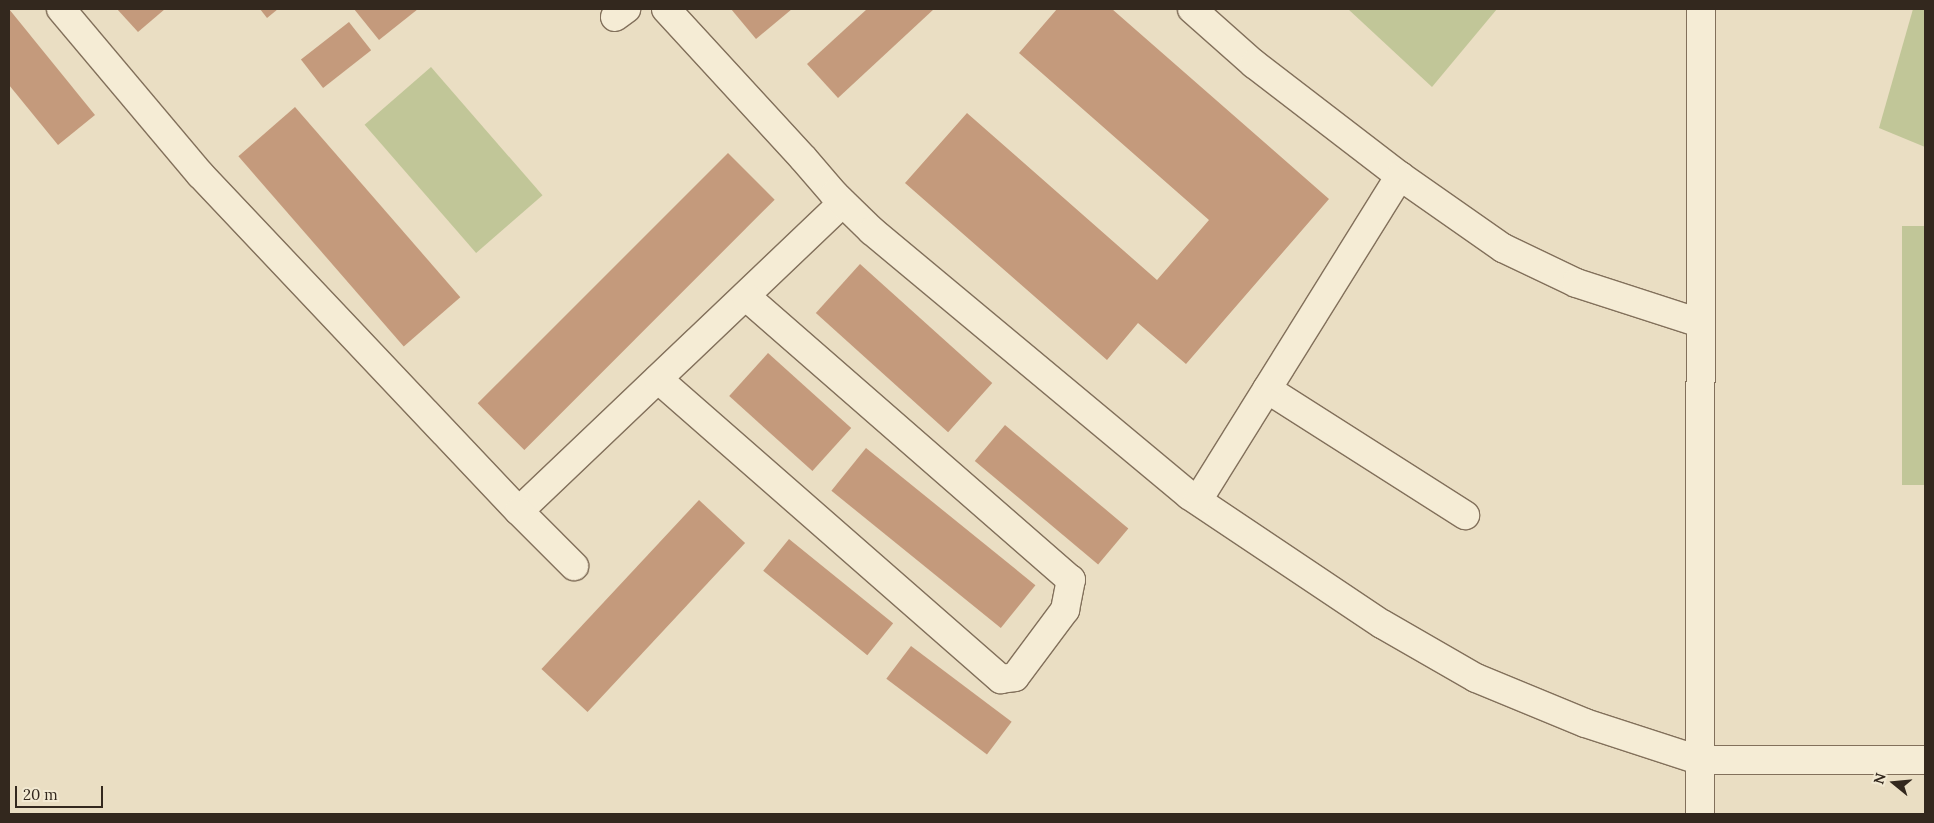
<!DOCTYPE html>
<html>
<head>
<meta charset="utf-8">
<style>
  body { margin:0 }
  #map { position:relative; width:1934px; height:823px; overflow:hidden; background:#eadec3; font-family:Lora,serif }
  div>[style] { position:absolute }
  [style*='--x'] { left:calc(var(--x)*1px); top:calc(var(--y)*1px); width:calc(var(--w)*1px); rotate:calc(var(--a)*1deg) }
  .green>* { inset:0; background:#c1c698; transform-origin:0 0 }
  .building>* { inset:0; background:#c49a7c; transform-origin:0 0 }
  .roads { filter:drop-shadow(1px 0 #82705b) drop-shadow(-1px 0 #82705b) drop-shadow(0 1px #82705b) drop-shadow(0 -1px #82705b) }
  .minor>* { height:28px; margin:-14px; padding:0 14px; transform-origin:14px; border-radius:14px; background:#f5ecd5 }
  span { translate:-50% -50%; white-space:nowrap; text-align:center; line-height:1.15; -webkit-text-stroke:4px #f2e9d2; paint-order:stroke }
  .frame { position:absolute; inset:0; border:10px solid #33281e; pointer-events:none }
  .north { position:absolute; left:1869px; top:758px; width:50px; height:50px; -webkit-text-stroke:4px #f2e9d2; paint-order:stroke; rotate:287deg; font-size:14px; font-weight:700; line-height:20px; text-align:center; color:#33281e }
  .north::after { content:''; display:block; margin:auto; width:18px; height:22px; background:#33281e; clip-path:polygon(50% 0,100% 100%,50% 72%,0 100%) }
  .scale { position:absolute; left:15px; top:786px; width:88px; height:22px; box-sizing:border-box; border:2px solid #33281e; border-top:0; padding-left:6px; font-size:15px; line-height:18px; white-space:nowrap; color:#33281e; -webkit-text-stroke:4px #f2e9d2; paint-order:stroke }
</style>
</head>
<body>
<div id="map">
  <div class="green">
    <div style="clip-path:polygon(1348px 9px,1497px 9px,1432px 87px)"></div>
    <div style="clip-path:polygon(1913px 9px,1925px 9px,1925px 147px,1879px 128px)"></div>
    <div style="left:431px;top:67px;width:170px;height:88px;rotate:49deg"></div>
    <div style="left:1925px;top:226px;width:259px;height:23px;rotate:90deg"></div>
  </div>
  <div class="building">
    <div style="clip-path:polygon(9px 9px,95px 115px,58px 145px,9px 85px)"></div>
    <div style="clip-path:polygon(117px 9px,165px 9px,138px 32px)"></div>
    <div style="clip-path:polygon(260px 9px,278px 9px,267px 18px)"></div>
    <div style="clip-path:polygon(354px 9px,418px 9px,379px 40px)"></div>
    <div style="clip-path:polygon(731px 9px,792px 9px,756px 39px)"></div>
    <div style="clip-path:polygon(867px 9px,934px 9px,838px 98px,807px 64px)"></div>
    <div style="clip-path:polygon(1057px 9px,1112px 9px,1329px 199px,1186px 364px,1138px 323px,1107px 360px,905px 183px,967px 113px,1157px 280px,1209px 220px,1019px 53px)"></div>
    <div style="left:349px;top:22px;width:36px;height:61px;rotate:52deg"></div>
    <div style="left:295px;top:107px;width:252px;height:75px;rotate:49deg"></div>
    <div style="left:728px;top:153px;width:66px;height:354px;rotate:45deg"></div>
    <div style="left:860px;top:264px;width:178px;height:66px;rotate:42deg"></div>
    <div style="left:768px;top:353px;width:112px;height:58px;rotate:42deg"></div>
    <div style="left:1005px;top:425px;width:161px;height:47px;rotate:40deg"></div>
    <div style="left:866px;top:448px;width:218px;height:55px;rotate:39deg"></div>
    <div style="left:699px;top:500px;width:63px;height:231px;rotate:43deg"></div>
    <div style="left:789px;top:539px;width:134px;height:41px;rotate:39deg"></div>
    <div style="left:911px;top:646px;width:126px;height:41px;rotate:37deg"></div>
  </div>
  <div class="roads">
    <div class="minor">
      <div style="--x:61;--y:9;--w:216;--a:49.9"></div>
      <div style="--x:200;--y:174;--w:464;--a:46.6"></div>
      <div style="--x:519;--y:511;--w:446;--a:-43.6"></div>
      <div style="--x:666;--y:9;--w:202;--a:47.4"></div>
      <div style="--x:803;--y:158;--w:48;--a:49.3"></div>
      <div style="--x:834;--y:194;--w:53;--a:44.2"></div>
      <div style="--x:872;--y:231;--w:413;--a:39.8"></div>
      <div style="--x:1189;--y:495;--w:232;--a:33.8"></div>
      <div style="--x:1382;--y:624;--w:108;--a:29.9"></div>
      <div style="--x:1476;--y:678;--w:118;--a:22.4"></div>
      <div style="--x:1585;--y:723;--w:120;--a:18"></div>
      <div style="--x:1699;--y:760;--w:226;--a:0"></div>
      <div style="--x:1192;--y:9;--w:83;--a:41.6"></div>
      <div style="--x:1254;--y:64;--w:184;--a:37.5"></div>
      <div style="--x:1400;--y:176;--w:126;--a:35"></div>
      <div style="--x:1503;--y:248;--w:81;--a:25.6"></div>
      <div style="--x:1576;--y:283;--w:130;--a:17.9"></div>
      <div style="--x:615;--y:17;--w:14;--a:-36"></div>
      <div style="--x:658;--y:379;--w:456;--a:41.2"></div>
      <div style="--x:1001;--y:679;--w:14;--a:-8"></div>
      <div style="--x:1015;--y:677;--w:84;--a:-53.3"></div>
      <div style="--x:1065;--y:610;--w:31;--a:-79"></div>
      <div style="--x:1071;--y:580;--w:432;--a:-138.9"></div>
      <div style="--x:1267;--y:389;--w:235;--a:32.5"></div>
      <div style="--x:1198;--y:500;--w:382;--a:-58.1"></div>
      <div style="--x:519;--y:511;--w:78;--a:45"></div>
      <div style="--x:1700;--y:814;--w:805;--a:-89.93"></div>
    </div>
  </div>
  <div class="frame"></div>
  <div class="north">N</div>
  <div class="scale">20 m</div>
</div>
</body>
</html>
